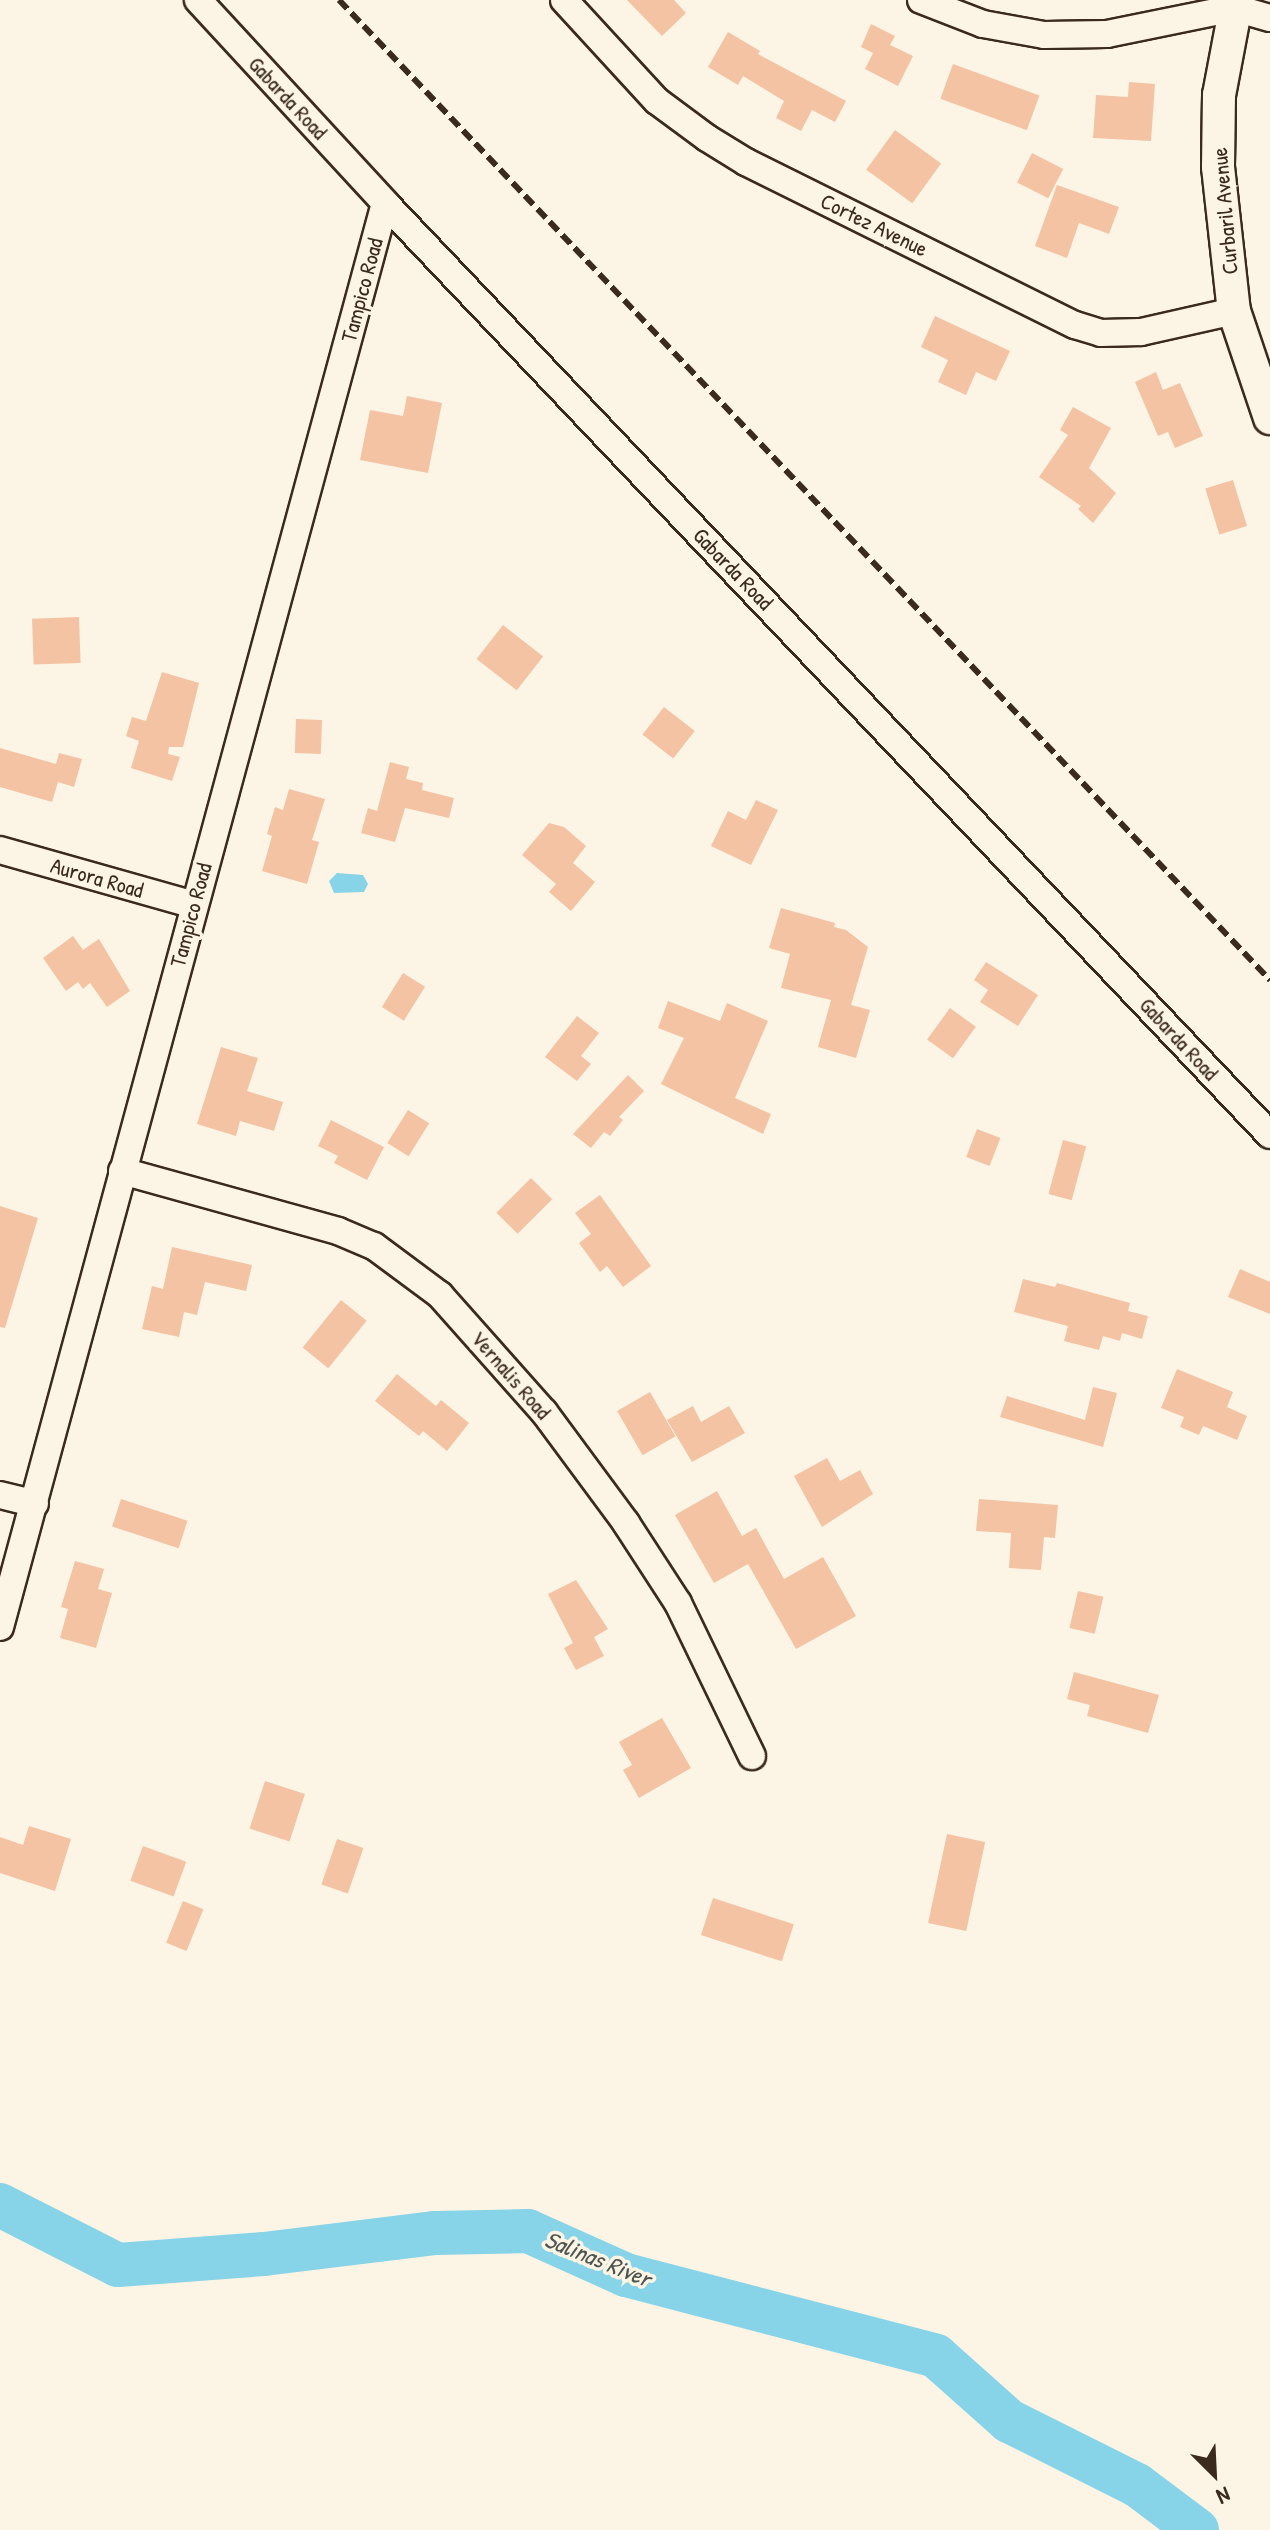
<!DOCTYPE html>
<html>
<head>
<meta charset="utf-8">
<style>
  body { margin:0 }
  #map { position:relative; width:1270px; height:2530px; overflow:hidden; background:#fcf5e5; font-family:"Patrick Hand",sans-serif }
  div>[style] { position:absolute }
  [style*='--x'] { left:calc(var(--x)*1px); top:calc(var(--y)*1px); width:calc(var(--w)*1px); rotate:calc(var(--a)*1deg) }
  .water>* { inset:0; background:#87d3e7 }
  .river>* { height:44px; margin:-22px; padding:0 22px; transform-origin:22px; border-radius:22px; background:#87d3e7 }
  .building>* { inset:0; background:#f3c3a3; transform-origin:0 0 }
  .roads { filter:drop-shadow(2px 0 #3b2a1e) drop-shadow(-2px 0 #3b2a1e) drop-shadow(0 2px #3b2a1e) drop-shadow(0 -2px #3b2a1e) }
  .minor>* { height:26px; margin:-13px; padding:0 13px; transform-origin:13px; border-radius:13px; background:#fcf5e5 }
  .tertiary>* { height:32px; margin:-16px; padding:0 16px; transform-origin:16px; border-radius:16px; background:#fcf5e5 }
  .rail>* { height:6px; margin-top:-3px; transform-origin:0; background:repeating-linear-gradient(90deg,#3b2a1e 0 12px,transparent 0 18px) }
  span { translate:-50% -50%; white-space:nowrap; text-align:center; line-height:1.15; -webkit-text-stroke:7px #fcf5e5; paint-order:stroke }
  .street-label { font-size:22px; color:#3b2a1e }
  .water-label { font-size:24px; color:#4e5450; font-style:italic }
  .north { position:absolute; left:1174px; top:2434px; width:80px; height:80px; -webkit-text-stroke:6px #fcf5e5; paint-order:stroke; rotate:156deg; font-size:22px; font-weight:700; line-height:32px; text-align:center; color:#3b2a1e }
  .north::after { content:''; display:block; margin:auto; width:28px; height:36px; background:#3b2a1e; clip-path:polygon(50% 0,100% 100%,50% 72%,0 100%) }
</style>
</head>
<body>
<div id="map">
  <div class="water">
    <div style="clip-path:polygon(337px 873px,363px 875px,368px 884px,364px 892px,334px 893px,329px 881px)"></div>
  </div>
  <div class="river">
    <div style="--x:0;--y:2205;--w:132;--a:27"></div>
    <div style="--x:118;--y:2265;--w:146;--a:-4.3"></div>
    <div style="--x:264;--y:2254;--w:173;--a:-7"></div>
    <div style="--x:436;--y:2233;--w:92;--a:-1.2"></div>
    <div style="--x:528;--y:2231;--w:107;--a:24.2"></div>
    <div style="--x:626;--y:2275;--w:320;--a:14.6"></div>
    <div style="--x:936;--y:2356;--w:98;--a:41.7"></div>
    <div style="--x:1009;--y:2421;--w:143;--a:26.6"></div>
    <div style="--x:1137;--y:2485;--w:75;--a:36.9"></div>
  </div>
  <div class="building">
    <div style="clip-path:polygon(627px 0,674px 0,686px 13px,662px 36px)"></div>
    <div style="clip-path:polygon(871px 24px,895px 36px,890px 45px,913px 56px,898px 86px,865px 69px,873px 53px,861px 47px)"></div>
    <div style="clip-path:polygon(728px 32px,760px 51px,758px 54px,846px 101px,835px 122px,812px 110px,801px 131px,776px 118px,784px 101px,743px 76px,738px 85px,708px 67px)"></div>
    <div style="left:953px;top:64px;width:92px;height:37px;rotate:20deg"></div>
    <div style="clip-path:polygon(1129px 82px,1155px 84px,1151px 141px,1093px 138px,1096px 95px,1128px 97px)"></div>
    <div style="left:895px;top:130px;width:57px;height:49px;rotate:36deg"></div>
    <div style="left:1032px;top:153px;width:35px;height:33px;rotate:27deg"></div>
    <div style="clip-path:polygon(1057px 185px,1119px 207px,1109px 234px,1079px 223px,1067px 258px,1035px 246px)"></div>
    <div style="clip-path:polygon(935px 316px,1010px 351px,996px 381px,976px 372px,966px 395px,938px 382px,948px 360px,921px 347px)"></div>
    <div style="clip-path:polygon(1156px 372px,1163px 390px,1180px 383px,1203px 436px,1175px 448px,1168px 432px,1158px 436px,1135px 382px)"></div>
    <div style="clip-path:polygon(407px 396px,442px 403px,428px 473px,360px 460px,370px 410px,403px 416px)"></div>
    <div style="clip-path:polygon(1073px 407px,1111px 428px,1089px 468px,1116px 493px,1093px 523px,1078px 509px,1081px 506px,1039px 477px,1068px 435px,1060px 430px)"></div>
    <div style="left:1233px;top:480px;width:48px;height:29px;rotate:73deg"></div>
    <div style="left:79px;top:617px;width:46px;height:47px;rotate:88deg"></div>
    <div style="left:503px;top:625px;width:51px;height:43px;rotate:38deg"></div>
    <div style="clip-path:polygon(162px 672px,199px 683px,183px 747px,169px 747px,168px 754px,180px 757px,172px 781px,131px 768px,139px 741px,126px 736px,132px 717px,146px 721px)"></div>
    <div style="left:664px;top:707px;width:39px;height:35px;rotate:38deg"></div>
    <div style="left:296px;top:719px;width:26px;height:34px;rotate:2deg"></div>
    <div style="clip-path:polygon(0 748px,56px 764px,59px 753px,82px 759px,74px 787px,58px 782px,52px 802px,0 787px)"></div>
    <div style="clip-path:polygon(390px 762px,409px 767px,406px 779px,423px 783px,422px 790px,454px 798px,449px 818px,405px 808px,395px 842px,361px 833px,368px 808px,377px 811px)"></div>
    <div style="clip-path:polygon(289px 789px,325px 799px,312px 840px,319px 842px,307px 884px,262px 871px,272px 836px,267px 834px,275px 807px,283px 810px)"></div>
    <div style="clip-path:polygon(756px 800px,778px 810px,751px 865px,711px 846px,728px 811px,746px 820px)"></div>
    <div style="clip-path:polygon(549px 823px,564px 827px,586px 846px,573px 863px,595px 882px,571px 911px,549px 892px,556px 884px,522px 855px)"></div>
    <div style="clip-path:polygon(781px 908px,835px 923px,834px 927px,846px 930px,868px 947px,851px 1005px,870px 1010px,856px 1058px,818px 1047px,831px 1000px,781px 988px,790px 954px,769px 948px)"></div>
    <div style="clip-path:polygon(73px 936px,83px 950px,99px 939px,130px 991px,107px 1007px,90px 983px,83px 989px,78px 982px,66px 991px,43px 958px)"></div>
    <div style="clip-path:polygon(986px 962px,1038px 995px,1018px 1026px,980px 1002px,988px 990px,974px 980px)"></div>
    <div style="left:403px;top:973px;width:26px;height:40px;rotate:32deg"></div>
    <div style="clip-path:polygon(668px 1001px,720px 1021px,727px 1003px,768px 1021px,735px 1098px,771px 1114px,763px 1134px,661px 1084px,684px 1038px,658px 1028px)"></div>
    <div style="left:950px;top:1008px;width:32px;height:39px;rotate:36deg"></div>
    <div style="clip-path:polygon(577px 1016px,599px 1033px,581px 1056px,591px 1064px,577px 1081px,545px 1057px)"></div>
    <div style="clip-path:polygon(221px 1047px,258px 1058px,247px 1091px,283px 1102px,274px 1131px,240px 1121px,236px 1136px,197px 1124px)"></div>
    <div style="clip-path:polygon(628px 1075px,644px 1091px,619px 1117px,623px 1120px,610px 1136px,604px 1132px,591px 1148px,573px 1134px)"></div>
    <div style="left:408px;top:1110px;width:25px;height:39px;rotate:32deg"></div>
    <div style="clip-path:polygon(331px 1120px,384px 1147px,367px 1180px,334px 1163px,338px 1156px,318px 1146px)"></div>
    <div style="left:977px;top:1129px;width:25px;height:30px;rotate:21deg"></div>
    <div style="left:1063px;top:1140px;width:24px;height:56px;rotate:15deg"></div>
    <div style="left:531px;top:1178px;width:30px;height:49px;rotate:45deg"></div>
    <div style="clip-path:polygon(600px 1195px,651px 1266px,623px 1287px,607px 1266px,600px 1272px,579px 1243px,591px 1234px,575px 1213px)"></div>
    <div style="clip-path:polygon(0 1206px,38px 1218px,5px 1328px,0 1327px)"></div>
    <div style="clip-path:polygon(172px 1247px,252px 1265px,246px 1291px,205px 1282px,197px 1315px,184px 1312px,179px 1337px,142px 1329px,152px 1286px,163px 1289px)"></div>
    <div style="clip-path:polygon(1240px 1269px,1270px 1282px,1270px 1314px,1228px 1297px)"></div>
    <div style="clip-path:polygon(1023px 1279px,1055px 1287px,1057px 1283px,1130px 1303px,1128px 1311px,1148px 1316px,1142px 1339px,1122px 1333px,1120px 1341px,1103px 1336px,1099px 1350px,1064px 1341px,1068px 1326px,1014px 1312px)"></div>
    <div style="left:341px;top:1300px;width:33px;height:61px;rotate:39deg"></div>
    <div style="clip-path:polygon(1177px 1369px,1233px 1392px,1227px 1407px,1247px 1416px,1237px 1440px,1203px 1426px,1199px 1435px,1180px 1427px,1184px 1417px,1161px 1408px)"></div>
    <div style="clip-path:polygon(397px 1374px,436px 1406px,441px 1400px,469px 1423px,447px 1451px,423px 1431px,419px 1436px,375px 1401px)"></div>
    <div style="clip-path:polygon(1093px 1387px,1117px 1393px,1103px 1447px,1000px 1417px,1007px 1396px,1085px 1420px)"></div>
    <div style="left:650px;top:1392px;width:51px;height:38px;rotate:60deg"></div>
    <div style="clip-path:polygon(693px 1406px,701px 1422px,729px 1406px,745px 1433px,692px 1462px,667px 1420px)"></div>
    <div style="clip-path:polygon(827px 1458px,840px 1481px,860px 1470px,873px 1494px,822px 1527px,794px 1476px)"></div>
    <div style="clip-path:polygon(717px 1491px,742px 1536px,756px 1528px,784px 1579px,823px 1557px,856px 1616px,796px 1649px,748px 1564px,714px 1583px,675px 1515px)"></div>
    <div style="left:121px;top:1499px;width:70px;height:29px;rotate:18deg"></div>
    <div style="clip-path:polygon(979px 1499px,1058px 1505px,1055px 1538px,1044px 1537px,1041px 1570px,1009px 1568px,1011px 1533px,976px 1531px)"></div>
    <div style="clip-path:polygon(75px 1561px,104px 1569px,98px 1589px,112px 1593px,96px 1648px,60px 1638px,68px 1609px,61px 1607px)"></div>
    <div style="clip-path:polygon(576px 1580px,608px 1629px,594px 1637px,604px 1656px,576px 1670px,564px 1648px,573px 1643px,548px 1594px)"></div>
    <div style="left:1078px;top:1591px;width:26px;height:38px;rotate:13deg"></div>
    <div style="clip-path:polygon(1074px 1672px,1159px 1695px,1148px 1733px,1087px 1716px,1090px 1705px,1067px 1699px)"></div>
    <div style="clip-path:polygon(662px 1718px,691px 1768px,639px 1798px,623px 1770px,632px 1765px,619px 1742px)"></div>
    <div style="left:265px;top:1781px;width:42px;height:50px;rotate:18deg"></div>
    <div style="clip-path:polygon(29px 1826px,71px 1839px,55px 1891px,0 1873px,0 1837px,23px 1845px)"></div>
    <div style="left:947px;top:1834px;width:39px;height:91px;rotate:12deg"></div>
    <div style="left:337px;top:1839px;width:28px;height:48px;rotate:19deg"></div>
    <div style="left:143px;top:1846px;width:46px;height:37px;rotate:20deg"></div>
    <div style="left:713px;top:1898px;width:85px;height:39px;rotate:18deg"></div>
    <div style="left:183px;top:1901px;width:22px;height:45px;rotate:22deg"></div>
  </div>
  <div class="roads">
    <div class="minor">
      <div style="--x:198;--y:0;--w:276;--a:47.3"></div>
      <div style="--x:385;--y:203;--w:1285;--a:46.48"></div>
      <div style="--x:564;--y:0;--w:137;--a:47.4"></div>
      <div style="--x:657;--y:101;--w:62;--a:36.5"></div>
      <div style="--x:707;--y:138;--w:46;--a:31.6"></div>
      <div style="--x:746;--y:162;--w:367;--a:26.4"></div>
      <div style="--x:1075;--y:325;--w:27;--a:17"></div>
      <div style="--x:1101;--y:333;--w:40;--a:-1.4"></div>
      <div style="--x:1141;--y:332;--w:95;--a:-12.7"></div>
      <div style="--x:921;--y:0;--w:66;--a:21.2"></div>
      <div style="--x:983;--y:24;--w:62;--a:10.2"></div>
      <div style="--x:1044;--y:35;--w:63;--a:-0.9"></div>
      <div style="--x:1107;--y:34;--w:131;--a:-11.5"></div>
      <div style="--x:1235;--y:8;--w:36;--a:16"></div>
      <div style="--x:0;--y:850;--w:202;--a:15.8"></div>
      <div style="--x:122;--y:1171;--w:224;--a:15.5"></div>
      <div style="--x:338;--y:1231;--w:39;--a:23"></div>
      <div style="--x:374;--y:1246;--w:82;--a:36.6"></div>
      <div style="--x:440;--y:1295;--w:157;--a:48.4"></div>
      <div style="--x:544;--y:1412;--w:138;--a:53.5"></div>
      <div style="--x:626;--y:1523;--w:95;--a:57"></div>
      <div style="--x:678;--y:1603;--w:170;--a:64.2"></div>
      <div style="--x:0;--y:1495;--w:36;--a:14"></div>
      <div style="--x:0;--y:1627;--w:1475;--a:-74.87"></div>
    </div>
    <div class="tertiary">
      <div style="--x:1237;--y:0;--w:97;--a:100.7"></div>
      <div style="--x:1219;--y:95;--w:72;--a:90.8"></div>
      <div style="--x:1218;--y:167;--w:145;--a:83.7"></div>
      <div style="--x:1234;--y:311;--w:113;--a:71.4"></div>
    </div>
  </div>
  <div class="rail">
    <div style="--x:339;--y:0;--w:1352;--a:46.47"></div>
  </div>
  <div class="street-label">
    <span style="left:288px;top:98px;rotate:47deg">Gabarda Road</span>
    <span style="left:1225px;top:211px;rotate:-95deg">Curbaril Avenue</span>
    <span style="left:874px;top:225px;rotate:26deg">Cortez Avenue</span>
    <span style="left:362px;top:290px;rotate:-75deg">Tampico Road</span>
    <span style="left:733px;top:569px;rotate:46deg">Gabarda Road</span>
    <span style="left:97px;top:878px;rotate:16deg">Aurora Road</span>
    <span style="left:191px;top:915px;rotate:-75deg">Tampico Road</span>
    <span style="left:1179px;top:1039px;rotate:47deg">Gabarda Road</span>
    <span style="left:511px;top:1375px;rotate:49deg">Vernalis Road</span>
  </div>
  <div class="water-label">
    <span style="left:598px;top:2259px;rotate:22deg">Salinas River</span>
  </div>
  <div class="north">N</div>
</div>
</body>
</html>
